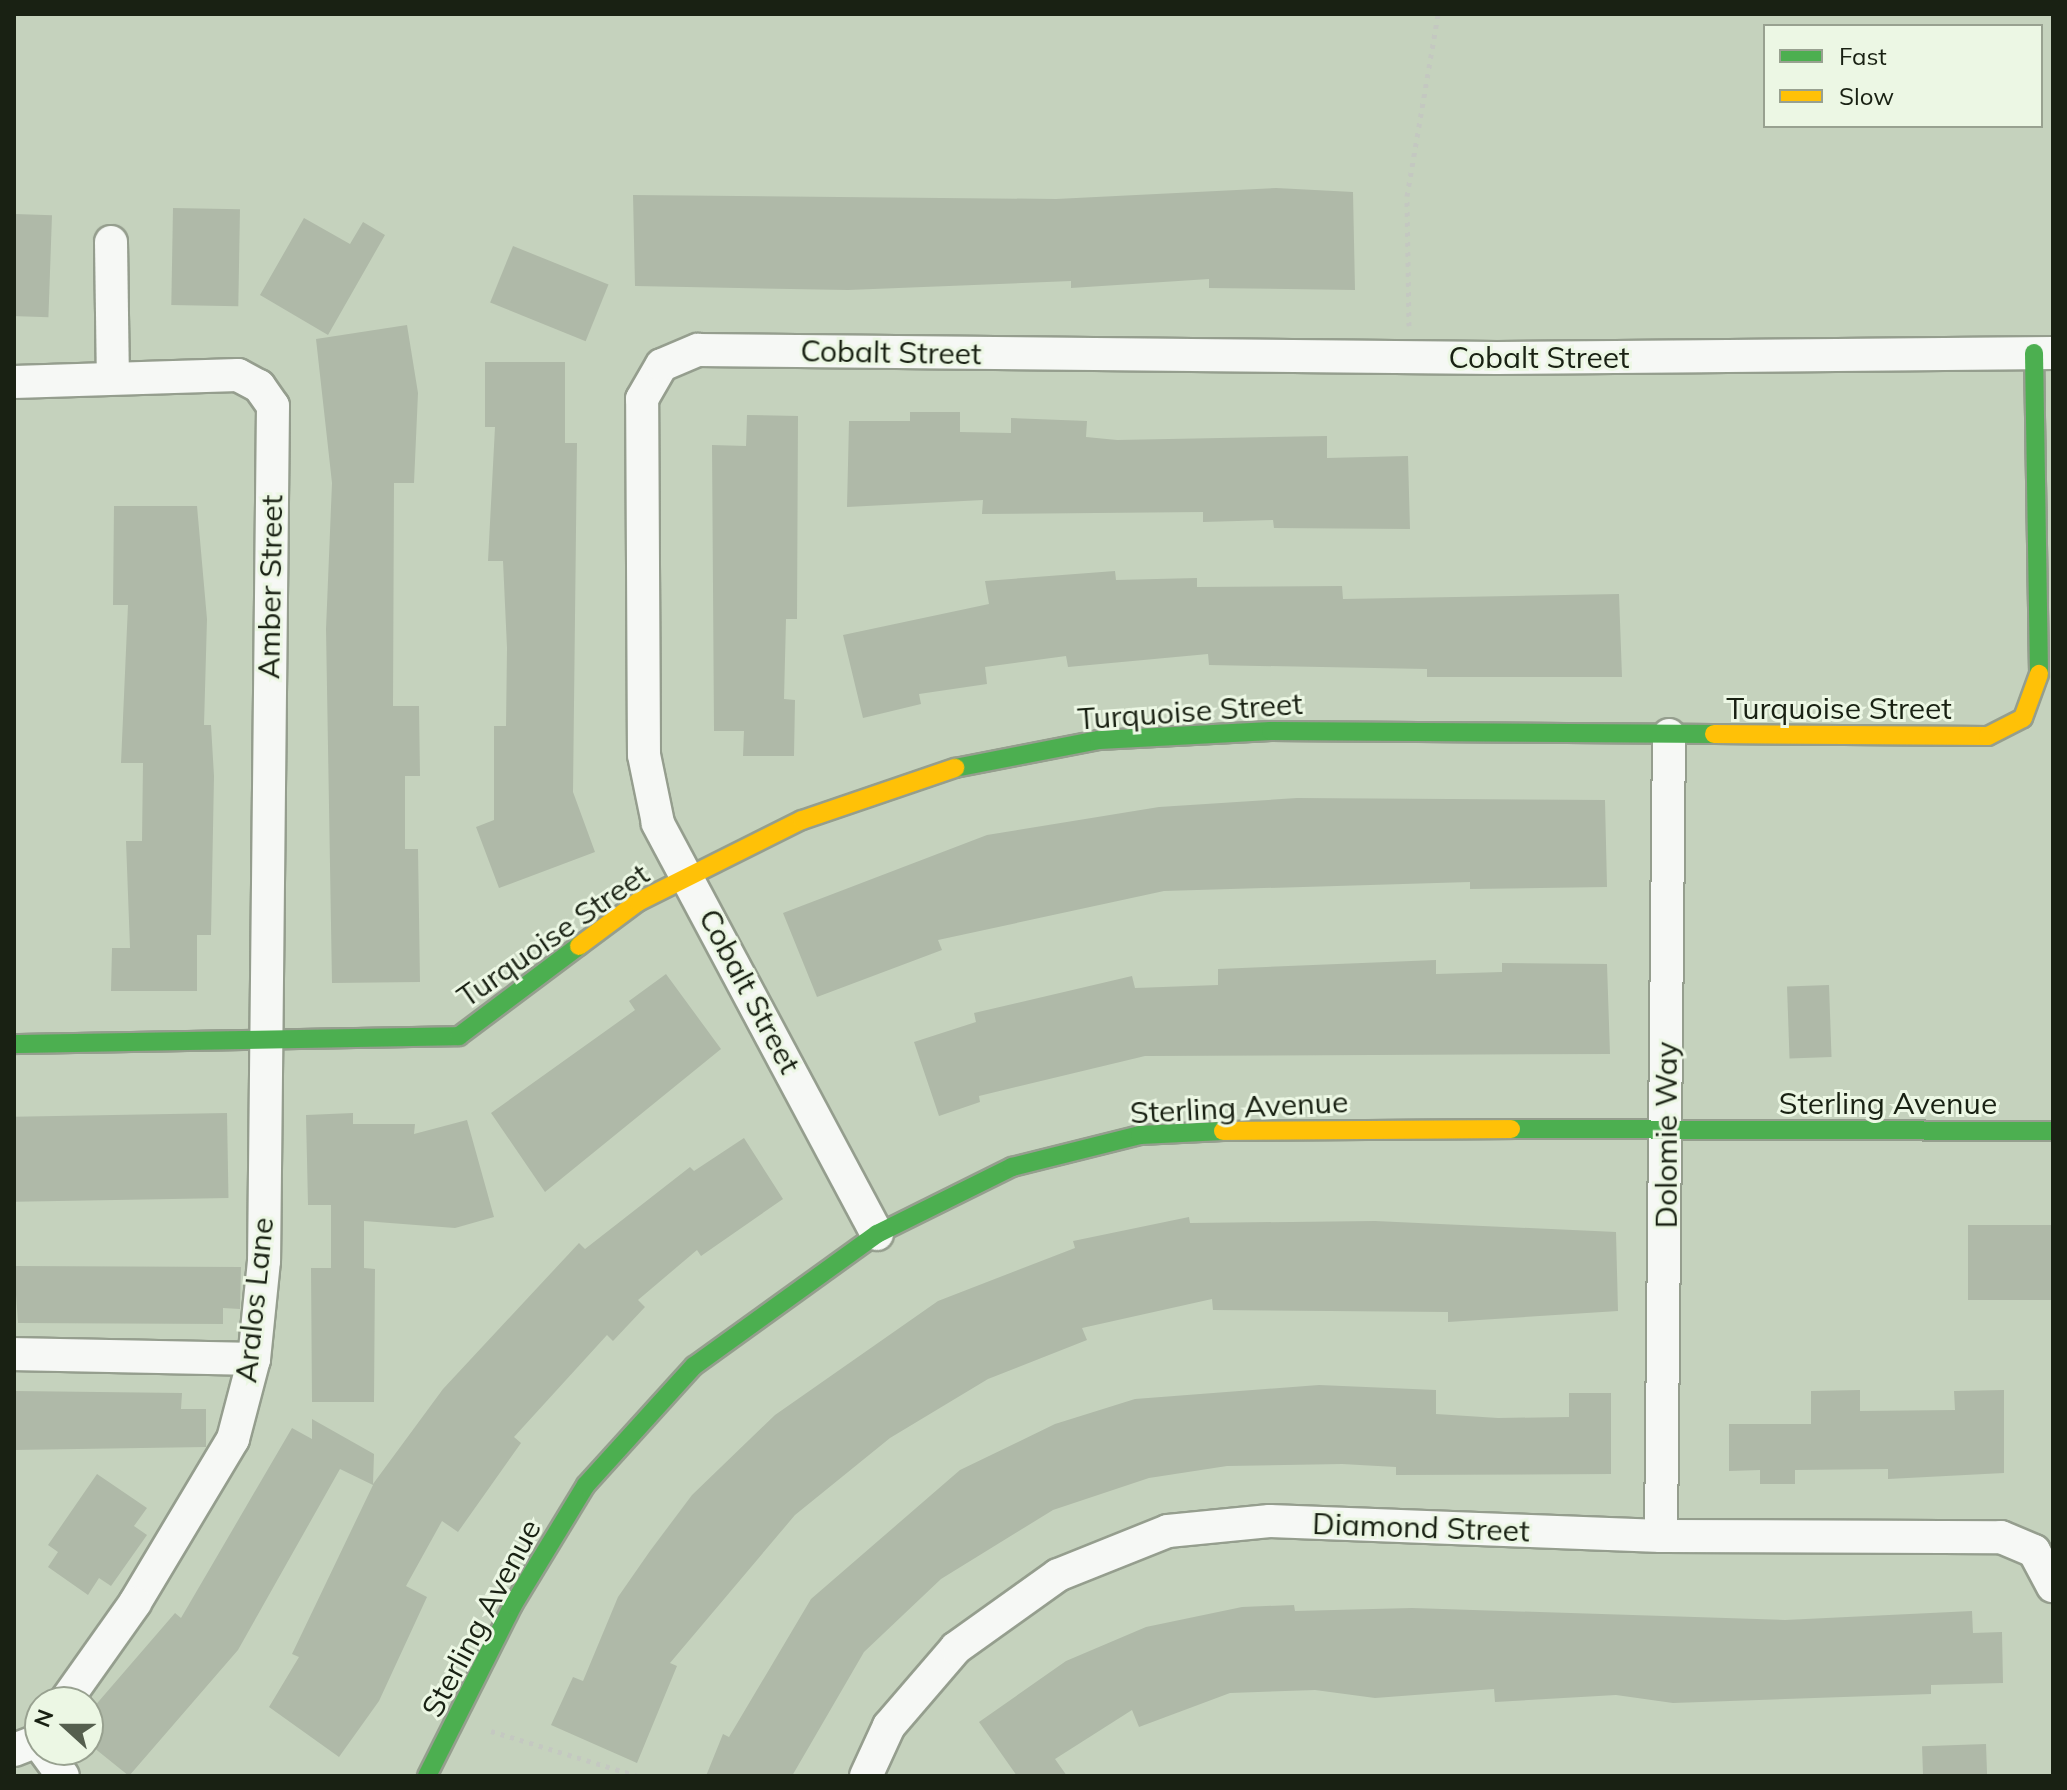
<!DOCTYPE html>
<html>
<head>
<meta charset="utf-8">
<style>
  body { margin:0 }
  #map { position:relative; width:2067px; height:1790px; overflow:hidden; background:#c5d2bd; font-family:Mulish,sans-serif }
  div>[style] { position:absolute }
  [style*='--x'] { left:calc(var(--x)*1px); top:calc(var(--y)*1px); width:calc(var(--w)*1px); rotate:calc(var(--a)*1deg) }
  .building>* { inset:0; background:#afb9a8; transform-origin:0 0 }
  .path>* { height:5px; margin-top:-2.5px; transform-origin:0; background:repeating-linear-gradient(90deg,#c4c8c1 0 4px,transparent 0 10px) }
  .roads { filter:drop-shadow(2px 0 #959e8e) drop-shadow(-2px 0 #959e8e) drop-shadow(0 2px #959e8e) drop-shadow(0 -2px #959e8e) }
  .street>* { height:32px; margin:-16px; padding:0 16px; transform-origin:16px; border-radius:16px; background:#f6f8f5 }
  .fast>* { height:18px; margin:-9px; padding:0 9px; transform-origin:9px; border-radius:9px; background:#4caf50 }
  .slow>* { height:18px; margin:-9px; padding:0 9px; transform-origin:9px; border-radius:9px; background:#ffc107 }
  span { translate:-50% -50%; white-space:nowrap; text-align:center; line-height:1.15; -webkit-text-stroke:6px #ecf7e4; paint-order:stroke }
  .street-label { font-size:30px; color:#192113 }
  .frame { position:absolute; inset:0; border:16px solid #192113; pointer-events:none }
  .legend { position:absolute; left:1763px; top:24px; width:280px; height:104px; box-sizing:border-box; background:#ecf7e4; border:2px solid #98a190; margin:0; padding:10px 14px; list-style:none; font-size:24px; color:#192113 }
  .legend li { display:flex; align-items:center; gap:16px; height:40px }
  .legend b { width:40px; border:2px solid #98a190 }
  .north { position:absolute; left:24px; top:1686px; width:80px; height:80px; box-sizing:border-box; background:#ecf7e4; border:2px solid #98a190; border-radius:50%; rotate:291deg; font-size:22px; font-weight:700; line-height:32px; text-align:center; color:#192113 }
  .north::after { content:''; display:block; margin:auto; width:28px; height:36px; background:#555f4e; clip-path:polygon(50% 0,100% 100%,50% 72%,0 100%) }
</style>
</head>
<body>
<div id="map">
  <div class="building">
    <div style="clip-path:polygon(1276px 188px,1353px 192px,1355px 290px,1209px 288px,1209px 279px,1071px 288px,1071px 281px,848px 290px,635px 286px,633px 195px,1056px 199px)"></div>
    <div style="left:173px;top:208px;width:67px;height:97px;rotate:1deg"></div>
    <div style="left:15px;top:214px;width:37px;height:102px;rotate:2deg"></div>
    <div style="clip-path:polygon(304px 218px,350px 244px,363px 222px,385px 235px,328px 335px,260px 295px)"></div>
    <div style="left:513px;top:246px;width:103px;height:61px;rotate:22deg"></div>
    <div style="clip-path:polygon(407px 325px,418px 393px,414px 483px,394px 483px,393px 706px,419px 706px,420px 776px,405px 776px,405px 849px,418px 849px,420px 982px,332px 983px,326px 629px,332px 483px,316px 339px)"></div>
    <div style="clip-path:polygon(485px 362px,565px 362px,565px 443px,577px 443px,573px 792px,595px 852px,499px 888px,476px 827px,494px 820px,494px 726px,506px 726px,507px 648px,503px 561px,488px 561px,495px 427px,485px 427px)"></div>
    <div style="clip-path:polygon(910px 412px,960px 412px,960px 432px,1011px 433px,1011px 418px,1087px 421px,1086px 437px,1117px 440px,1327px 436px,1327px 458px,1408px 456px,1410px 529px,1274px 528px,1273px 520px,1203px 522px,1203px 512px,982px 514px,983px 500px,847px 507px,849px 421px,910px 421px)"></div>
    <div style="clip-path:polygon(747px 415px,798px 416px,797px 619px,786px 619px,784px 699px,795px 700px,794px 756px,743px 756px,744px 731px,714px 731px,712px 445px,746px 446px)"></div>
    <div style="clip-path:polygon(114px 506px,197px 506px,207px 619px,204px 725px,211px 725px,214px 776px,211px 935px,197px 935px,197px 991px,111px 991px,112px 948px,130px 948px,126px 841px,142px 841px,143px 763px,121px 763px,128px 605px,113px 605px)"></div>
    <div style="clip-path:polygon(1115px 571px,1116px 580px,1197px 578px,1197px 587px,1342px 586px,1343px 599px,1619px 594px,1622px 677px,1427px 677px,1427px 669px,1209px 665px,1208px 654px,1068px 667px,1066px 656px,985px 667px,987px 684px,919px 694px,921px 704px,863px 718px,843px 635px,989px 604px,985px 581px)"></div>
    <div style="clip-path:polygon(1297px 798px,1605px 800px,1607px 887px,1470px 889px,1470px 882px,1164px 891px,938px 940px,942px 950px,817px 997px,783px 913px,987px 835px,1159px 807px)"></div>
    <div style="clip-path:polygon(1436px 960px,1436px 974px,1502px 972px,1502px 963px,1607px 964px,1610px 1054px,1145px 1056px,979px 1096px,980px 1102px,939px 1116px,914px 1042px,976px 1022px,974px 1013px,1132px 976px,1135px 988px,1218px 985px,1218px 969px)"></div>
    <div style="clip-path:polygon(666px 974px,721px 1049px,545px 1192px,491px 1113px,635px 1010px,629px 1001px)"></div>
    <div style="left:1829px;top:985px;width:72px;height:42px;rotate:88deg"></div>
    <div style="left:227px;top:1113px;width:85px;height:213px;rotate:89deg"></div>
    <div style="clip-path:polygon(353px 1113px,353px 1124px,415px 1124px,414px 1134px,467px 1120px,494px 1217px,455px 1228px,364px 1221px,364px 1268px,375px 1269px,374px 1402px,312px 1402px,311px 1268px,331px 1268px,331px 1205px,308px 1205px,306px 1115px)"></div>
    <div style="clip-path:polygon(744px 1138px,783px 1199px,701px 1256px,697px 1250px,638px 1300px,645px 1307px,613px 1341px,607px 1335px,514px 1437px,521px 1443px,458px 1532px,442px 1521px,406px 1586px,427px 1597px,379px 1701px,339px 1757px,269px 1707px,299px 1657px,292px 1654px,373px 1485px,340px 1469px,238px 1650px,129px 1776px,93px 1747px,102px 1736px,88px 1725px,99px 1713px,93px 1708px,175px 1613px,181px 1618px,292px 1428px,312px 1439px,312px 1419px,374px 1454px,373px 1484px,443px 1389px,579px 1243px,585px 1249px,690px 1167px,694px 1171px)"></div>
    <div style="clip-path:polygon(1189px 1217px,1190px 1223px,1375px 1221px,1616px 1232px,1618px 1311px,1448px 1322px,1448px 1312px,1213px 1310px,1212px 1299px,1082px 1328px,1087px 1340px,988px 1379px,890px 1438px,795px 1515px,670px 1663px,677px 1666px,637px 1763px,551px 1725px,573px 1677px,583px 1681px,618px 1597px,650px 1551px,692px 1495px,775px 1415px,938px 1301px,1075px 1248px,1073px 1241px)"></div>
    <div style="left:2053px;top:1225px;width:75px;height:85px;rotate:90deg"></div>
    <div style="clip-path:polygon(14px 1266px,241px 1267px,240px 1309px,223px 1308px,223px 1324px,18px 1323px)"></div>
    <div style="clip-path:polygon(1319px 1385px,1436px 1390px,1436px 1414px,1498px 1418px,1569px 1417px,1569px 1393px,1611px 1393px,1611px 1474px,1396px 1475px,1396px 1467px,1342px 1464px,1227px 1466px,1149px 1478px,1053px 1510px,941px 1579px,864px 1652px,792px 1776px,706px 1776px,723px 1734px,729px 1737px,811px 1599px,960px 1470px,1055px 1424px,1135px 1399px)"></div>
    <div style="clip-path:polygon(1860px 1390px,1860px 1411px,1955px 1410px,1954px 1391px,2004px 1390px,2004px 1473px,1888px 1479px,1888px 1469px,1795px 1470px,1795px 1484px,1760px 1484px,1760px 1470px,1729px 1471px,1729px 1424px,1811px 1424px,1811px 1391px)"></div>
    <div style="clip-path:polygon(15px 1391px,182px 1393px,181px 1409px,206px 1409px,206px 1447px,14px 1450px)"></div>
    <div style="clip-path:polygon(97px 1474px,147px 1508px,134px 1526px,147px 1535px,111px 1586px,99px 1578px,88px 1595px,48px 1567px,58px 1552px,48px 1545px)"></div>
    <div style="clip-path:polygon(1294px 1605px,1295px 1611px,1412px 1608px,1785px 1620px,1972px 1611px,1973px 1633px,2002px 1632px,2003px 1683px,1931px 1685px,1931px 1694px,1673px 1703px,1616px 1695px,1495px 1702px,1494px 1689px,1375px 1698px,1315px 1690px,1230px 1693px,1139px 1727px,1132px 1710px,1055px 1759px,1067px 1776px,1017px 1776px,979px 1722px,1066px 1661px,1146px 1627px,1242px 1607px)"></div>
    <div style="left:1986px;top:1744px;width:32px;height:64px;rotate:88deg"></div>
  </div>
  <div class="path">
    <div style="--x:1409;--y:326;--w:130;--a:-90.9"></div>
    <div style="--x:1407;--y:196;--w:185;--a:-80.3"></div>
    <div style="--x:491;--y:1731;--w:154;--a:17"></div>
  </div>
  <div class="roads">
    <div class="street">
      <div style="--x:111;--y:242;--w:135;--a:89.2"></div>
      <div style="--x:14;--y:382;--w:224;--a:-1.8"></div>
      <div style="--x:238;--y:375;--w:24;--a:28"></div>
      <div style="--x:259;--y:386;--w:24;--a:55"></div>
      <div style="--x:273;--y:406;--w:855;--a:90.6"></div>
      <div style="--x:264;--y:1261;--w:99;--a:95.8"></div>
      <div style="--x:254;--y:1359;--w:83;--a:104.7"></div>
      <div style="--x:233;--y:1439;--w:191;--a:120.9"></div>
      <div style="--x:135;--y:1603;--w:121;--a:125.3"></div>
      <div style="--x:877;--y:1234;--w:466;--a:-118.1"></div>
      <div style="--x:658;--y:823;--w:69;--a:-101.6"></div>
      <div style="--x:644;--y:755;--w:356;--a:-90.3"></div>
      <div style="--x:642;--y:399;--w:39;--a:-60"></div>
      <div style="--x:662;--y:365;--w:39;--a:-23"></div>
      <div style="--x:698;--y:350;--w:799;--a:0.57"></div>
      <div style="--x:1497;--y:358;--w:556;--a:-0.52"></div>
      <div style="--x:14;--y:1354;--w:240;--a:1.2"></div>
      <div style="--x:1661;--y:1536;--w:801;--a:-89.43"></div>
      <div style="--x:14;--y:1750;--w:26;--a:-21"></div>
      <div style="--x:44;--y:1750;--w:32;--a:54"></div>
      <div style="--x:866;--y:1776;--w:55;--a:-65.3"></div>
      <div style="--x:889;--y:1726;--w:103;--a:-49.3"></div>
      <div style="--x:956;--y:1648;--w:125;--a:-35.6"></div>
      <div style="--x:1058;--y:1575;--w:118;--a:-21.8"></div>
      <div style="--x:1168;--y:1531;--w:102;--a:-5.6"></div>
      <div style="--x:1270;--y:1521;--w:391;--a:2.2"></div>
      <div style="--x:1661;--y:1536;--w:340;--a:0.2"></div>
      <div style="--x:2001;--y:1537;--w:36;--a:23"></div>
      <div style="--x:2034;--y:1551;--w:40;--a:62"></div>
    </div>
    <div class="fast">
      <div style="--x:2034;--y:353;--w:321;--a:89.1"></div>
      <div style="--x:955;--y:768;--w:147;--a:-11"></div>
      <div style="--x:1099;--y:740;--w:172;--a:-3"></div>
      <div style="--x:1271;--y:731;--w:443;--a:0.4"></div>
      <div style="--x:14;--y:1044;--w:445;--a:-1"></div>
      <div style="--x:459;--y:1036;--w:150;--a:-36.9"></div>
      <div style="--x:1511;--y:1129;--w:542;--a:0.21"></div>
      <div style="--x:427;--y:1776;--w:191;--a:-63.3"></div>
      <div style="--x:513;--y:1605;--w:140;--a:-58.7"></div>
      <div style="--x:586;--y:1485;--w:161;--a:-47.8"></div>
      <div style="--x:694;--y:1366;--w:226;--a:-35.8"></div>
      <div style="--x:877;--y:1234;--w:151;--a:-26.4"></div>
      <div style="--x:1012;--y:1167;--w:132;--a:-14"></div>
      <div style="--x:1140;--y:1135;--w:83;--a:-2.8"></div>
    </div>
    <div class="slow">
      <div style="--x:1714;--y:734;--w:274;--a:0.4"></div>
      <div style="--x:1988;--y:736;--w:39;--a:-27"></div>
      <div style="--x:2023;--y:718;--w:47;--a:-70"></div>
      <div style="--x:579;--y:946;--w:74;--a:-36.7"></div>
      <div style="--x:638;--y:902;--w:183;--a:-26.6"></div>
      <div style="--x:802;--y:820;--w:162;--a:-18.8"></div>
      <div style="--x:1223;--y:1131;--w:288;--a:-0.4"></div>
    </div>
  </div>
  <div class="street-label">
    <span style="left:891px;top:352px;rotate:1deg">Cobalt Street</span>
    <span style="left:1539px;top:357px">Cobalt Street</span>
    <span style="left:270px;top:587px;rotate:-89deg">Amber Street</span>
    <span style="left:1839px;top:708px">Turquoise Street</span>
    <span style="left:1190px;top:711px;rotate:-4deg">Turquoise Street</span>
    <span style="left:553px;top:935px;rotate:-35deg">Turquoise Street</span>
    <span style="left:750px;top:991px;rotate:62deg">Cobalt Street</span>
    <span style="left:1888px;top:1103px">Sterling Avenue</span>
    <span style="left:1239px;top:1107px;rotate:-3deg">Sterling Avenue</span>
    <span style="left:1666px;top:1135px;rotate:-90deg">Dolomie Way</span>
    <span style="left:254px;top:1300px;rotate:-84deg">Aralos Lane</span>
    <span style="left:1421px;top:1527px;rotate:2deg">Diamond Street</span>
    <span style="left:481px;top:1618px;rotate:-62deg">Sterling Avenue</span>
  </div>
  <div class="frame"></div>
  <ul class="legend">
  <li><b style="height:10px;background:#4caf50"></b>Fast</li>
  <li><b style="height:10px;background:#ffc107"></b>Slow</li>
  </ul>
  <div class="north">N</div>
</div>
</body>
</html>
